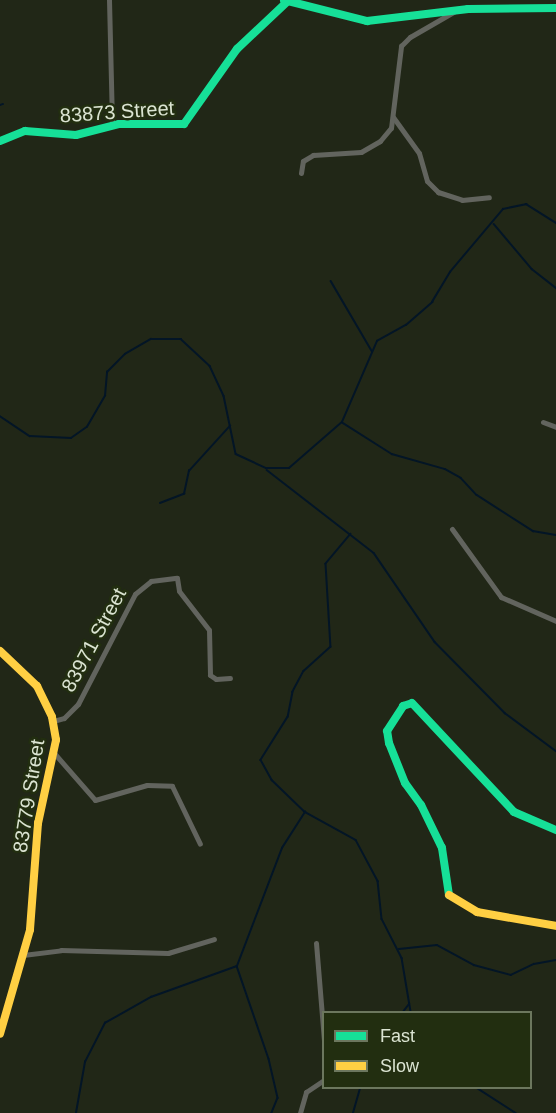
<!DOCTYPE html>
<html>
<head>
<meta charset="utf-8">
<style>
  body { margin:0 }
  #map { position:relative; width:556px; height:1113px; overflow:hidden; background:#212717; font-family:Helvetica,sans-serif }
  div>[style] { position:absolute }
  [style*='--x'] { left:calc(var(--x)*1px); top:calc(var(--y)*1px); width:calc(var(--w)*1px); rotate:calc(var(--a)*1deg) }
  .stream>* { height:1.5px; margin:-0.75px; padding:0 0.75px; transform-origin:0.75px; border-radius:0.75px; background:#031526 }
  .street>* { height:5px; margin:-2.5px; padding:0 2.5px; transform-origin:2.5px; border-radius:2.5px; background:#62645e }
  .fast>* { height:8px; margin:-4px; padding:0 4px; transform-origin:4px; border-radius:4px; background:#16e098 }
  .slow>* { height:8px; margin:-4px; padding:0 4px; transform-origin:4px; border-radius:4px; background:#ffcf43 }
  span { translate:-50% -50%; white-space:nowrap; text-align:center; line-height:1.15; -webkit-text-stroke:5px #222e10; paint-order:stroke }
  .street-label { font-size:20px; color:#dbe4d2 }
  .legend { position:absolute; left:322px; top:1011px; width:210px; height:78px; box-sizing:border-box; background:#222e10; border:2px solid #6c775e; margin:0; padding:8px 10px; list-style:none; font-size:18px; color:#dbe4d2 }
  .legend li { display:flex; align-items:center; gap:12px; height:30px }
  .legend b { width:30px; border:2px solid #6c775e }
</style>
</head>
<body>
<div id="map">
  <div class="stream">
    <div style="--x:0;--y:105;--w:3;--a:-18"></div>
    <div style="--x:494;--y:224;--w:59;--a:49.8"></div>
    <div style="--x:532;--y:269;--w:31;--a:38"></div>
    <div style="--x:331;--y:281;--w:81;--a:59.6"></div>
    <div style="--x:0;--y:416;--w:36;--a:34"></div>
    <div style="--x:30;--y:436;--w:41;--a:2.8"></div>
    <div style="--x:71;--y:438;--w:19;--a:-35"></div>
    <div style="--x:87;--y:427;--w:36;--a:-60"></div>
    <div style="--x:105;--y:396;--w:24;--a:-85"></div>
    <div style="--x:107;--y:372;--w:25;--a:-45"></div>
    <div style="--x:125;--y:354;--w:30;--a:-30"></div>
    <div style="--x:151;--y:339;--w:30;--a:0"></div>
    <div style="--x:181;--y:339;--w:40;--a:43"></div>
    <div style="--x:210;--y:366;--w:33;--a:65"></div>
    <div style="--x:224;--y:396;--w:59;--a:78.3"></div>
    <div style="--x:236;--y:454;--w:33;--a:25"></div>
    <div style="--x:266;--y:468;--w:23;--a:0"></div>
    <div style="--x:289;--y:468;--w:70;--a:-41"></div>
    <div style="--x:342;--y:422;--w:88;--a:-66.6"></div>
    <div style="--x:377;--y:341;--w:33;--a:-29"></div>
    <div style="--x:406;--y:325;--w:35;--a:-41"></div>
    <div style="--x:432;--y:302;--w:35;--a:-59"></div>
    <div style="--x:450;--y:272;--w:82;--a:-49.9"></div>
    <div style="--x:503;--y:209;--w:24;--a:-12"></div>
    <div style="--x:526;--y:204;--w:36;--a:32"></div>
    <div style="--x:343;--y:423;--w:58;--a:32.3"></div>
    <div style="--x:392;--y:454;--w:55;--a:15.8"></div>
    <div style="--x:445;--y:469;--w:18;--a:29"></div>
    <div style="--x:461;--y:478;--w:23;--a:47"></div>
    <div style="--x:477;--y:495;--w:67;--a:32.7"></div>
    <div style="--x:533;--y:531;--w:23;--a:10"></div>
    <div style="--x:267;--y:470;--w:135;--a:37.8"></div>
    <div style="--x:374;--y:553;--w:108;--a:55.6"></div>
    <div style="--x:435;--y:642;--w:100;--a:45.4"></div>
    <div style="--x:505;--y:713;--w:64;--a:36.7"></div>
    <div style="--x:160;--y:503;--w:26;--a:-21"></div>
    <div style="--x:184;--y:494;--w:24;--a:-78"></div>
    <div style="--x:189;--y:471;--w:61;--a:-47.7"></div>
    <div style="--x:351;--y:534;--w:39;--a:130"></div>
    <div style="--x:326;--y:564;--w:83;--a:86.6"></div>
    <div style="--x:331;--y:647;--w:36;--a:138"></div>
    <div style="--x:304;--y:671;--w:24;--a:118"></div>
    <div style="--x:293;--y:692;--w:25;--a:101"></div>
    <div style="--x:288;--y:717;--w:51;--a:122.1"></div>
    <div style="--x:261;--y:760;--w:23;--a:61"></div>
    <div style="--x:272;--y:780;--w:46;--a:44.1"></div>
    <div style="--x:305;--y:812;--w:58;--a:28.8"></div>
    <div style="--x:356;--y:840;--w:47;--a:61.8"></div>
    <div style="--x:378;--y:881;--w:38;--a:84"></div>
    <div style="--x:382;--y:919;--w:44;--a:62.9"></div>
    <div style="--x:402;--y:958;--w:55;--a:80.5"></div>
    <div style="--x:399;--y:949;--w:38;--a:-6"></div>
    <div style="--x:437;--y:945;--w:42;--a:28.4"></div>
    <div style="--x:474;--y:965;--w:38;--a:15"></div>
    <div style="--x:511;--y:975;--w:25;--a:-26"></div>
    <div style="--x:534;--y:964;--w:22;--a:-10"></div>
    <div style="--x:237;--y:966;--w:98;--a:71"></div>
    <div style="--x:269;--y:1059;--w:40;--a:77"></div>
    <div style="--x:278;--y:1098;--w:16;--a:112"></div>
    <div style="--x:403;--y:1012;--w:10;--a:-53"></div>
    <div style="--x:477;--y:1088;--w:46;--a:32.7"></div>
    <div style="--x:76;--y:1113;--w:52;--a:-80"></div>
    <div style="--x:85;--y:1062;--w:44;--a:-62.9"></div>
    <div style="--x:105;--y:1023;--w:53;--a:-29.5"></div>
    <div style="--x:151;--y:997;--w:91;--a:-19.8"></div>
    <div style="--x:237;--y:966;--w:126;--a:-69.1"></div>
    <div style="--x:282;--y:848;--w:43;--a:-57.4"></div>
    <div style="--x:353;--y:1113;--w:26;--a:-74"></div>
  </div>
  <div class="street">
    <div style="--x:109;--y:0;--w:125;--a:88.6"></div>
    <div style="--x:393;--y:117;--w:44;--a:54.2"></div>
    <div style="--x:419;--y:153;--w:29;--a:74"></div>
    <div style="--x:427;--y:181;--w:16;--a:45"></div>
    <div style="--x:438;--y:192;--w:25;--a:18"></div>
    <div style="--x:462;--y:200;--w:27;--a:-6"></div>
    <div style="--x:301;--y:173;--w:12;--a:-81"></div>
    <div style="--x:303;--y:161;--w:12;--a:-31"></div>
    <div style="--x:313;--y:155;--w:48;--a:-3.6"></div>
    <div style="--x:361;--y:152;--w:22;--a:-30"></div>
    <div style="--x:380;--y:141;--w:17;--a:-50"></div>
    <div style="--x:391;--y:128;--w:83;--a:-83"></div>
    <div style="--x:401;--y:46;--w:13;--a:-45"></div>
    <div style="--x:410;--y:37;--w:52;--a:-30"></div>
    <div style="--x:543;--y:422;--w:14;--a:21"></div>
    <div style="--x:452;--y:529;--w:84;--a:54.2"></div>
    <div style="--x:501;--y:597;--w:60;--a:23.6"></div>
    <div style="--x:53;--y:721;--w:11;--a:-15"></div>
    <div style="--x:64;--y:718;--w:20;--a:-45"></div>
    <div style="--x:78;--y:704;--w:124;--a:-62.6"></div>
    <div style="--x:135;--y:594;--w:21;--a:-39"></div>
    <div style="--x:151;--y:581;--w:26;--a:-7"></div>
    <div style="--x:177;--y:578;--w:13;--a:81"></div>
    <div style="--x:179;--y:591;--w:49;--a:52.4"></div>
    <div style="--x:209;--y:630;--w:45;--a:88.7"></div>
    <div style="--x:210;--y:675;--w:7;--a:34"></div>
    <div style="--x:216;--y:679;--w:14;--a:-4"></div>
    <div style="--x:54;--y:753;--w:62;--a:48.9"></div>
    <div style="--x:95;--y:800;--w:54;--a:-16.1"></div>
    <div style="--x:147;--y:785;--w:25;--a:2"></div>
    <div style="--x:172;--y:786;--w:64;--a:64.2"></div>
    <div style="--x:316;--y:943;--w:98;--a:85.3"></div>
    <div style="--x:23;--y:955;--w:38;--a:-7"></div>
    <div style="--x:61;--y:950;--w:107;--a:1.6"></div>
    <div style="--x:168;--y:953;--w:48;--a:-16.9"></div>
    <div style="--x:300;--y:1113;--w:22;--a:-74"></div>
    <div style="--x:306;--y:1092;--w:22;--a:-34"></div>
  </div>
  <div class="fast">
    <div style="--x:284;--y:0;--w:86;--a:14.2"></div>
    <div style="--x:367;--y:21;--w:102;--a:-6.8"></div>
    <div style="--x:468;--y:9;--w:88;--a:-0.7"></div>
    <div style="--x:0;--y:141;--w:27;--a:-22"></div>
    <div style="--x:25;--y:131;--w:51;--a:4.5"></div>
    <div style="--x:76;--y:135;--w:44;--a:-14.3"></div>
    <div style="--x:119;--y:124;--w:65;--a:0"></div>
    <div style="--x:184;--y:124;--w:92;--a:-54.8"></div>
    <div style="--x:237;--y:49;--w:70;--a:-43.3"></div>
    <div style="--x:449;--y:895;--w:48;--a:-98.5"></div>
    <div style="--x:442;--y:848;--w:48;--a:-116"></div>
    <div style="--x:421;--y:805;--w:27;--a:-126"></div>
    <div style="--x:405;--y:783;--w:43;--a:-111.8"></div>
    <div style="--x:389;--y:743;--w:12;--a:-99"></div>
    <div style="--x:387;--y:731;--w:30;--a:-57"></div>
    <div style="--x:403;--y:706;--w:9;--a:-18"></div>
    <div style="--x:412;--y:703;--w:149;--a:46.9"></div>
    <div style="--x:514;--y:812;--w:46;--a:23.2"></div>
  </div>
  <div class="slow">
    <div style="--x:0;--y:651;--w:51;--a:43.4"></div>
    <div style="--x:37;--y:686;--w:34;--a:64"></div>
    <div style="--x:52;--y:717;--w:23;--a:80"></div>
    <div style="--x:56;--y:740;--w:85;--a:102.2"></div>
    <div style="--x:38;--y:823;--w:107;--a:94.3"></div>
    <div style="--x:30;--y:930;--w:108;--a:106.1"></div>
    <div style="--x:449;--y:895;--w:33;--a:31"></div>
    <div style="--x:477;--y:912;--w:80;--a:10"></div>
  </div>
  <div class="street-label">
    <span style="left:117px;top:112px;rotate:-4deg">83873 Street</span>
    <span style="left:94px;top:640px;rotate:-62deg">83971 Street</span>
    <span style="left:29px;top:796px;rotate:-81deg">83779 Street</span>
  </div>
  <ul class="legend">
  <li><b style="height:8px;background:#16e098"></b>Fast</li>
  <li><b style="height:8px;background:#ffcf43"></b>Slow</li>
  </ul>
</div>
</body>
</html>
